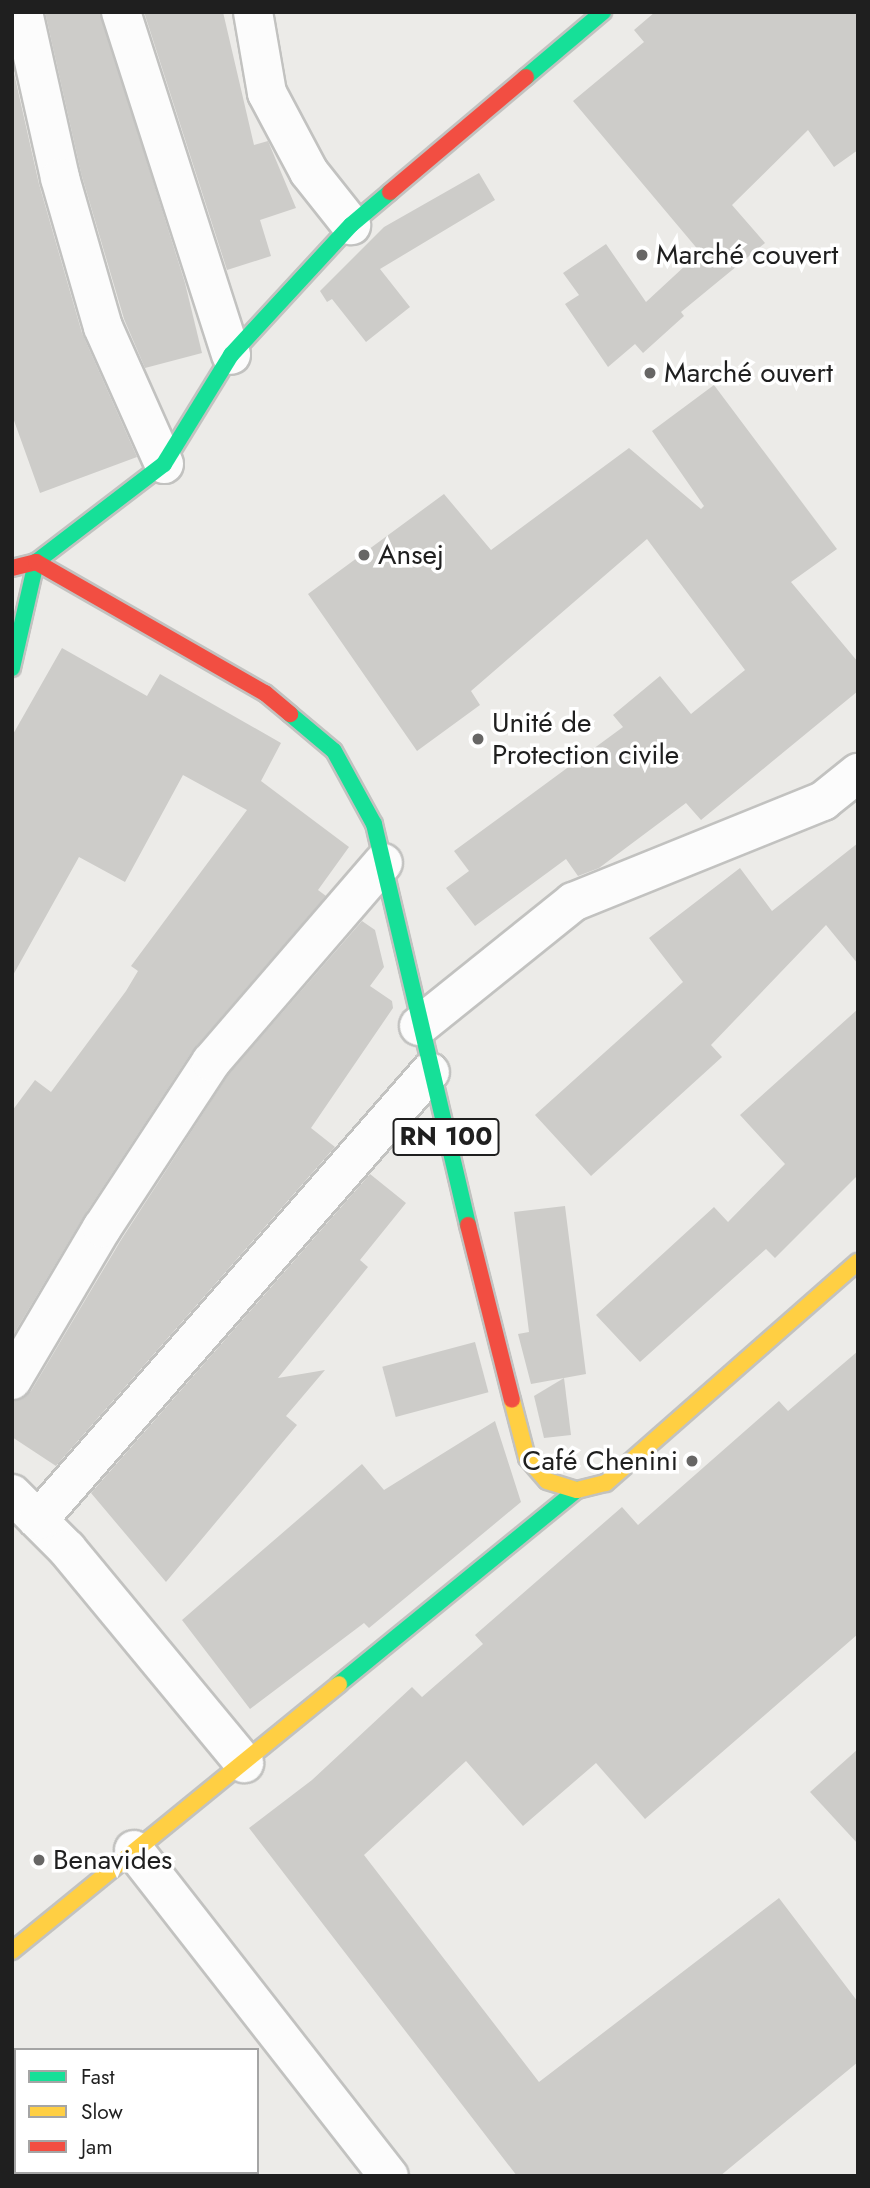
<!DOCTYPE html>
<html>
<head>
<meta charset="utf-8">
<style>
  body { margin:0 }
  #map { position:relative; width:870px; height:2188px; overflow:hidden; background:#ecebe8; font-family:Jost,sans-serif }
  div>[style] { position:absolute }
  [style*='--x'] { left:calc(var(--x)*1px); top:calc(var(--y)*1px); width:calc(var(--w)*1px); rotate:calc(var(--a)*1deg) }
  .building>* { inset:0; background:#cdccc9; transform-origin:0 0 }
  .roads { filter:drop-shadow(2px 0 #c2c2c0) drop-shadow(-2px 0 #c2c2c0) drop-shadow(0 2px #c2c2c0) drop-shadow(0 -2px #c2c2c0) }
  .street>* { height:38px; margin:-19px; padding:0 19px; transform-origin:19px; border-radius:19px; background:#fcfcfc }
  .fast>* { height:16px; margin:-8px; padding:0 8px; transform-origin:8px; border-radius:8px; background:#16e098 }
  .slow>* { height:16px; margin:-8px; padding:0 8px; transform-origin:8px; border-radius:8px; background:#ffcf43 }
  .jam>* { height:16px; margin:-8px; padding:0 8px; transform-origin:8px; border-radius:8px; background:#f24e42 }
  .dots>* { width:19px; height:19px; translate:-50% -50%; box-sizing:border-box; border:4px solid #fff; border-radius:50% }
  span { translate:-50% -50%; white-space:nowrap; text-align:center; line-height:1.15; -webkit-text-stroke:7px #fff; paint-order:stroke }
  .shield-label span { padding:2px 5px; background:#fff; border:2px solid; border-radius:5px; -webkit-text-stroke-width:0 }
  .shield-label { font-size:26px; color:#1f1f1f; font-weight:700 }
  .poi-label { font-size:28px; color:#1f1f1f }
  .left { translate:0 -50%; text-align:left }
  .right { translate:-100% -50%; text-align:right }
  .frame { position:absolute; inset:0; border:14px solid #1f1f1f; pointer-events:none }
  .legend { position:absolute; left:14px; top:2048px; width:245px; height:126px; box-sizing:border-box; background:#fff; border:2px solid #a5a5a5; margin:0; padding:9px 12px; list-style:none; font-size:21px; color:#1f1f1f }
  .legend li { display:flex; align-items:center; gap:14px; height:35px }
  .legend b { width:35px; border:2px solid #a5a5a5 }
</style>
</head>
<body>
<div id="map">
  <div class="building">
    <div style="clip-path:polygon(45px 12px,100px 12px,185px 283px,202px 353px,145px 368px,124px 319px,81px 173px)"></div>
    <div style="clip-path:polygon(144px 12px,223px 12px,254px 145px,268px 141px,296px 208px,260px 220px,271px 256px,227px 270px)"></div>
    <div style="clip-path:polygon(655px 12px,858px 12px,858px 150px,834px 167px,808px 130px,732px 205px,765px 243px,681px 312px,684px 316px,643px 353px,635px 344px,608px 367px,565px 304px,579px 295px,563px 273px,606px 244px,646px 302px,700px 252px,573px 101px,644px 42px,634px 30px)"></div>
    <div style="clip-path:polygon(12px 64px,39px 184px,82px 333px,137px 457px,40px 493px,12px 415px)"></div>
    <div style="clip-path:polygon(479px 173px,495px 200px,380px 269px,410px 307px,366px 342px,332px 299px,327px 302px,320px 291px,384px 227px)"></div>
    <div style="clip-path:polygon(714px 385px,837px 549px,791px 582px,858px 662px,858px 691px,701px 820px,686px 803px,599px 868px,578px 876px,566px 859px,475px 926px,446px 888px,469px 871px,454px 851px,623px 727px,613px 715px,660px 676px,691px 714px,745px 670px,647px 539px,471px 691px,480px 705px,417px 751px,308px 594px,444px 494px,491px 550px,629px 448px,701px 509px,704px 506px,652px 431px)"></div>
    <div style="clip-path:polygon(62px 648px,147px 696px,160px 674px,281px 743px,261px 781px,349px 847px,318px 890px,326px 896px,193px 1050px,84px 1216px,12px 1337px,12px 1111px,35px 1080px,51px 1092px,126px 991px,138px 971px,131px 966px,247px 810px,183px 775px,125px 882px,79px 857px,12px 977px,12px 736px)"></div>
    <div style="clip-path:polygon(858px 843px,858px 964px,826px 925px,711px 1045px,722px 1057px,591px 1176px,535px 1115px,683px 982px,649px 938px,740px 868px,772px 911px)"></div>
    <div style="clip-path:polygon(362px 921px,375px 930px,384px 967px,370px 986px,392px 1001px,393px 1008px,311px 1128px,335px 1147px,56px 1466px,12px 1437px,12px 1402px,31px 1391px,121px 1240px,228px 1075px)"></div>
    <div style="clip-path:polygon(858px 1009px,858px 1175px,775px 1258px,766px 1249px,640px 1362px,596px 1315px,714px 1207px,728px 1222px,785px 1164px,740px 1115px)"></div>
    <div style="clip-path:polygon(370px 1174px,406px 1203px,360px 1260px,368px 1267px,278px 1378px,325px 1370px,286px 1416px,297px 1425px,166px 1582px,91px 1493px)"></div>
    <div style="clip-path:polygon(565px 1206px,586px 1374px,531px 1384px,518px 1334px,529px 1332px,514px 1212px)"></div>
    <div style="left:475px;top:1342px;width:52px;height:96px;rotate:75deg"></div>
    <div style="clip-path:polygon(858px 1351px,858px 1634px,645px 1819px,596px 1763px,523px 1826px,466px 1761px,364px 1855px,539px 2082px,779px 1898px,858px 2002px,858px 2062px,720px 2176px,517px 2176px,249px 1828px,312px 1780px,412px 1687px,422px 1697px,483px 1644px,475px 1635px,622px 1507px,638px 1525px,779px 1401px,788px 1411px)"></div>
    <div style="clip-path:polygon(564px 1378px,571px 1435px,544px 1438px,534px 1396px)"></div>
    <div style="clip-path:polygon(495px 1421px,521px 1502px,369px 1628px,364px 1623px,250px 1709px,182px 1620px,362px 1464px,384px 1490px)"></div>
    <div style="clip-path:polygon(858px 1749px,858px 1844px,810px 1792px)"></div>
  </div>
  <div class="roads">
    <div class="street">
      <div style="--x:23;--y:12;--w:170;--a:77.4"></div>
      <div style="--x:60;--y:178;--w:155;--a:73.9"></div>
      <div style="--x:103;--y:327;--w:150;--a:66"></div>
      <div style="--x:121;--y:12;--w:360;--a:72.2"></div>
      <div style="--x:253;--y:12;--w:82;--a:80.2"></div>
      <div style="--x:267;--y:93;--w:89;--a:62"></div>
      <div style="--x:309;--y:172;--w:68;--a:51.6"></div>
      <div style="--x:419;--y:1026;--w:198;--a:-38.8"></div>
      <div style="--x:573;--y:902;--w:270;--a:-22"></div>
      <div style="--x:823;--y:801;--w:45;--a:-38.7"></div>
      <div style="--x:12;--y:1380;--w:177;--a:-59.4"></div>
      <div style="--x:102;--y:1228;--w:199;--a:-56.7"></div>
      <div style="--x:211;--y:1062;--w:263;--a:-49.2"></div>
      <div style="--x:12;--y:1494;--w:78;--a:45"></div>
      <div style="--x:67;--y:1549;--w:278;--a:50.4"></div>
      <div style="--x:38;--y:1520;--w:595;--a:-48.81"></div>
      <div style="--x:134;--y:1850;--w:414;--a:52"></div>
    </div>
    <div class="fast">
      <div style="--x:526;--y:77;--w:101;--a:-40.2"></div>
      <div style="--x:12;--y:668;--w:109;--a:-77.2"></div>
      <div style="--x:36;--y:562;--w:161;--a:-37.4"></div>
      <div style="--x:164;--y:464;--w:128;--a:-58.4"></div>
      <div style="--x:231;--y:355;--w:177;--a:-47.3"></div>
      <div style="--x:351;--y:225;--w:51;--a:-40.2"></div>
      <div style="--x:290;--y:714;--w:57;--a:40.1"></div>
      <div style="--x:334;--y:751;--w:83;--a:61.3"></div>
      <div style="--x:374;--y:824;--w:412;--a:76.8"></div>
      <div style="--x:339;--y:1684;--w:307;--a:-39.2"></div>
    </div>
    <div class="slow">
      <div style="--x:512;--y:1400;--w:60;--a:75.5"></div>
      <div style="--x:527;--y:1458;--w:30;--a:49"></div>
      <div style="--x:547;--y:1481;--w:31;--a:17"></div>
      <div style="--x:577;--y:1490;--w:30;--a:-14"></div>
      <div style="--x:606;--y:1483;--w:335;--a:-41.3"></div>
      <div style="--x:12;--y:1951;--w:422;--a:-39.2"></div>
    </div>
    <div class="jam">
      <div style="--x:390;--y:192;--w:178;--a:-40.2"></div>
      <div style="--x:12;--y:568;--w:25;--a:-14"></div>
      <div style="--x:36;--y:562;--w:264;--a:29.8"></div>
      <div style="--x:265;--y:693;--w:33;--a:40"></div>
      <div style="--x:468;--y:1225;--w:180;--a:75.9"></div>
    </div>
  </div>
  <div class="dots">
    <div style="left:642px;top:255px;background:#676665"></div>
    <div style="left:650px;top:373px;background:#676665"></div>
    <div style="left:364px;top:555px;background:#676665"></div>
    <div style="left:478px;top:739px;background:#676665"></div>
    <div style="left:692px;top:1461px;background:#676665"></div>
    <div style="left:39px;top:1860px;background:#676665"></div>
  </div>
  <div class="shield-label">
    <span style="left:446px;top:1137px">RN 100</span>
  </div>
  <div class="poi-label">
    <span class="left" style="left:656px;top:255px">Marché couvert</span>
    <span class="left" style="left:664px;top:373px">Marché ouvert</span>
    <span class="left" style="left:378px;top:555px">Ansej</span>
    <span class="left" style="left:492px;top:739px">Unité de<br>Protection civile</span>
    <span class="right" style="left:678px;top:1461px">Café Chenini</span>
    <span class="left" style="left:53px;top:1860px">Benavides</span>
  </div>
  <div class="frame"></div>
  <ul class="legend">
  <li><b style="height:9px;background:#16e098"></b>Fast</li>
  <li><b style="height:9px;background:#ffcf43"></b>Slow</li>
  <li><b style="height:9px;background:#f24e42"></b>Jam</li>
  </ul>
</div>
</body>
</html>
